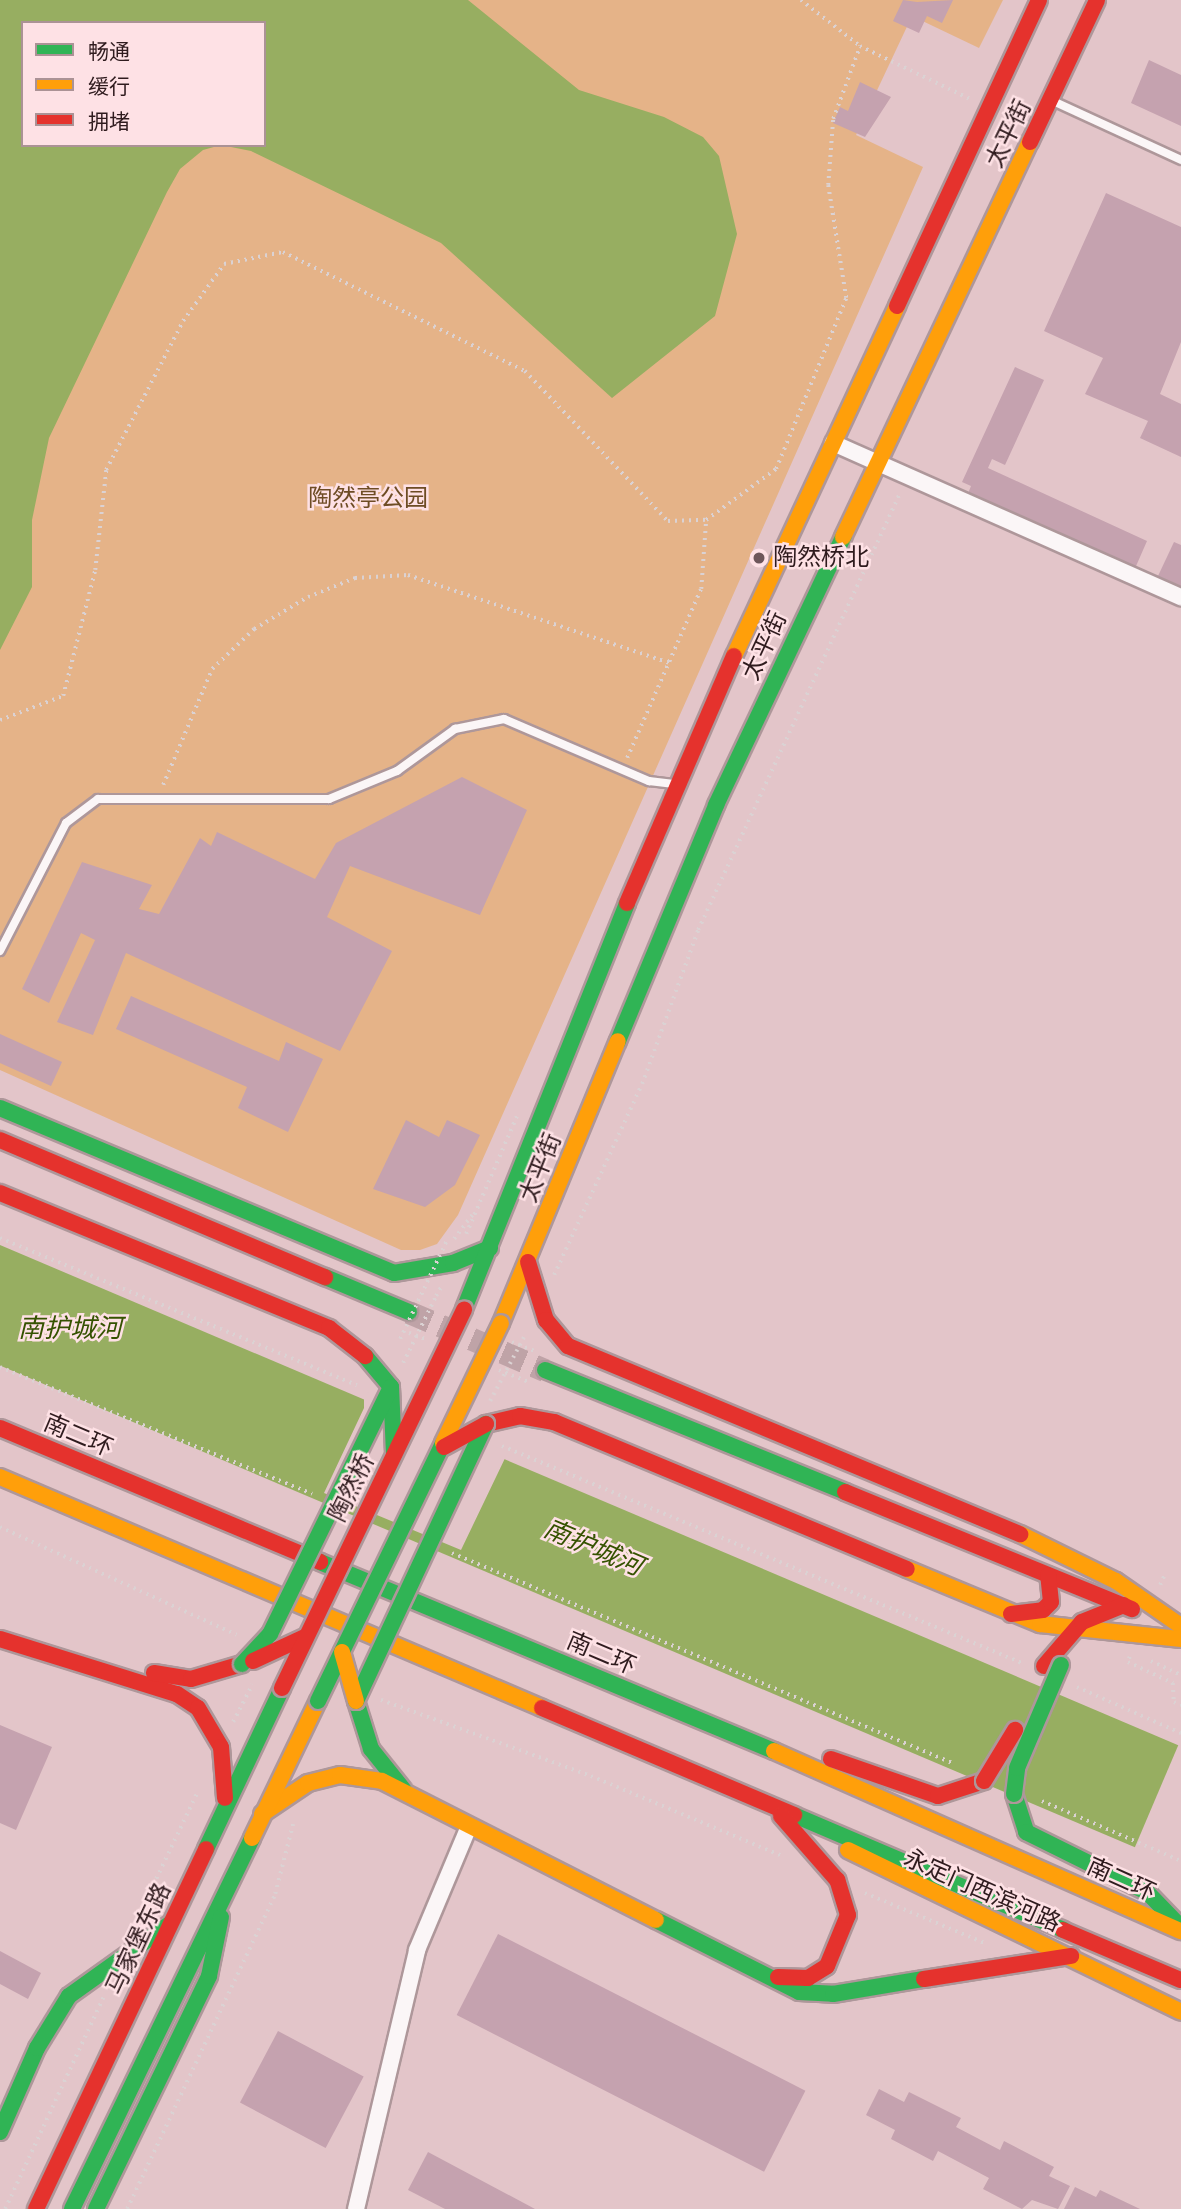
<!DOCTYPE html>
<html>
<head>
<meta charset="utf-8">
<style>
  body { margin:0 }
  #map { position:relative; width:1181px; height:2209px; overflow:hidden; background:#e3c5c9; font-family:"Roboto Condensed","Noto Sans SC",sans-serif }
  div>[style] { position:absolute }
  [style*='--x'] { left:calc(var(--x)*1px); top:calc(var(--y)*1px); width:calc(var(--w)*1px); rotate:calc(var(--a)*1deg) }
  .green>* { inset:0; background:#e5b388 }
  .water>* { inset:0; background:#97ae61; transform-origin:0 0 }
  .pier>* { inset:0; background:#e3c5c9 }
  .building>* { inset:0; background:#c5a2af; transform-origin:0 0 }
  .secondary-tunnel>* { height:23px; margin-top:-11.5px; transform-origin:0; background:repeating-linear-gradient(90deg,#bfa3a7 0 23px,transparent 0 34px) }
  .path>* { height:3.5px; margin-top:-1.75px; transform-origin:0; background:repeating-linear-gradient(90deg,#dbd2d3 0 2px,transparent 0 7px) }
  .roads { filter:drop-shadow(2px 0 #ae979a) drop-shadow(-2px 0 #ae979a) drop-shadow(0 2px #ae979a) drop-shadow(0 -2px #ae979a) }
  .lane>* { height:8px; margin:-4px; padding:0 4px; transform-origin:4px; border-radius:4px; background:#fbf6f7 }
  .street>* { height:16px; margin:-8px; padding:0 8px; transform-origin:8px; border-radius:8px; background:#fbf6f7 }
  .fast>* { height:16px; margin:-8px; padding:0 8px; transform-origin:8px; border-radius:8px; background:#30b455 }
  .slow>* { height:16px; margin:-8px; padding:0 8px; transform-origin:8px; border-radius:8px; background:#ff9f0a }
  .jam>* { height:16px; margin:-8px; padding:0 8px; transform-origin:8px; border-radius:8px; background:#e5322d }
  .path-bridge>* { height:3.5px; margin-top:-1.75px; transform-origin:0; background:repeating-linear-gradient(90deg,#dbd2d3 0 2px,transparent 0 7px) }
  .bridges { filter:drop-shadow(2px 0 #ae979a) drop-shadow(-2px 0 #ae979a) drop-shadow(0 2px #ae979a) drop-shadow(0 -2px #ae979a) }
  .fast-bridge>* { height:16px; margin:-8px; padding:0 8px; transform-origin:8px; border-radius:8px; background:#30b455 }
  .slow-bridge>* { height:16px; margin:-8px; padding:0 8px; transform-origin:8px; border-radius:8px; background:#ff9f0a }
  .jam-bridge>* { height:16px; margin:-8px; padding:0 8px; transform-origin:8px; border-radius:8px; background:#e5322d }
  .dots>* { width:19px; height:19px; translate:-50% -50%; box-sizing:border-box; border:4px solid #fee1e5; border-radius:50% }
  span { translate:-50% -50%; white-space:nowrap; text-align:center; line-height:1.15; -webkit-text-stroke:5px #fee1e5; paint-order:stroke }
  .street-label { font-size:24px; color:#2f1b1e }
  .park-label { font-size:24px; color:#6e4c24 }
  .poi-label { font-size:24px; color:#2f1b1e }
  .left { translate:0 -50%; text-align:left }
  .water-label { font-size:26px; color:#355200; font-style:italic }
  .legend { position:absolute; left:21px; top:21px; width:245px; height:126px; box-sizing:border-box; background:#fee1e5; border:2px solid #ab9295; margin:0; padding:9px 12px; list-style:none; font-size:21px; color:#2f1b1e }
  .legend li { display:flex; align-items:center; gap:14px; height:35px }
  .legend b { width:35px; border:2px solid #ab9295 }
</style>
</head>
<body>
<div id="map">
  <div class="green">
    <div style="clip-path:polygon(evenodd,0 0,1003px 0,979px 48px,912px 16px,856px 135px,923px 167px,458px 1215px,437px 1244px,420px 1250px,401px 1250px,0 1070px,0 0,23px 23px,264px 23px,264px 145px,23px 145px,23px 23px)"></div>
  </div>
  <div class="water">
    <div style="clip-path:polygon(evenodd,0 0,468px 0,579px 90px,664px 117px,703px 137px,719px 156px,737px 234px,715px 316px,612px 398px,441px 243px,251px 151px,221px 145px,203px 150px,180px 169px,167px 192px,49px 438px,32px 520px,32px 587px,0 650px,0 0,23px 23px,264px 23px,264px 145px,23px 145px,23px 23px)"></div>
    <div style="left:0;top:1245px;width:1280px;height:111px;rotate:23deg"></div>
  </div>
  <div class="pier">
    <div style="clip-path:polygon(364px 1391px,508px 1452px,461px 1550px,324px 1493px,364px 1408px)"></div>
  </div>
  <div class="building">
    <div style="clip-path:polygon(903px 0,917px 2px,953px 0,942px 23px,927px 16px,919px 33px,893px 21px)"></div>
    <div style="clip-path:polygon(1149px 60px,1181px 75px,1181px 126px,1131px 103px)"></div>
    <div style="clip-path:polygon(860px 82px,891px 97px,865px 137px,833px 123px,840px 107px,848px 111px)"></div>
    <div style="clip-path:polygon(1106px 193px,1181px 227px,1181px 342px,1160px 394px,1181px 404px,1181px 457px,1140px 438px,1148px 421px,1085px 394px,1103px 358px,1044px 331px)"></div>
    <div style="clip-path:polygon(1015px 367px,1044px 380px,1005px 465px,992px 459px,988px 468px,1147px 541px,1133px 573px,967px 496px,971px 486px,962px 482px)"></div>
    <div style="clip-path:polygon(1174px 542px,1181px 545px,1181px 587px,1158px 576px)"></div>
    <div style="clip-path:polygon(462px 777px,527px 810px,480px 915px,350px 866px,327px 917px,392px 951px,340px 1051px,126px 953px,93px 1035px,57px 1022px,95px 940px,81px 933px,49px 1003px,22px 989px,82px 862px,152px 885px,139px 909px,159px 914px,200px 838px,211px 846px,217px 832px,315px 879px,336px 843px)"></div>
    <div style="clip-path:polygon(131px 996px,279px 1061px,286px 1042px,323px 1059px,288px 1132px,238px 1108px,247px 1087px,116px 1029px)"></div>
    <div style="clip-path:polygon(0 1034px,62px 1062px,51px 1086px,0 1063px)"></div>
    <div style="clip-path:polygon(406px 1120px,439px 1137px,447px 1120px,480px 1135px,455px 1185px,425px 1207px,373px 1189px)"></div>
    <div style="clip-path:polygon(0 1725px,52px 1747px,16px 1830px,0 1823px)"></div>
    <div style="left:498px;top:1934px;width:345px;height:91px;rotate:27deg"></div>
    <div style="clip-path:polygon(0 1951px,41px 1973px,28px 1999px,0 1984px)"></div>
    <div style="left:278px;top:2031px;width:97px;height:81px;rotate:28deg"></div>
    <div style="clip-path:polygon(879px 2089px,904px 2102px,909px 2092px,961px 2118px,956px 2127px,1000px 2150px,1004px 2141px,1054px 2167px,1049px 2176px,1070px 2186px,1058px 2209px,1032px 2200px,1022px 2209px,983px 2189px,989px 2178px,938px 2151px,933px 2161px,891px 2139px,895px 2130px,866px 2115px)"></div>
    <div style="clip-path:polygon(428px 2152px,535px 2209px,445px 2209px,408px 2190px)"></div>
    <div style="clip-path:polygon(1075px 2187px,1096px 2197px,1100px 2190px,1140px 2209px,1064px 2209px)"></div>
  </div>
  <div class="secondary-tunnel">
    <div style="--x:409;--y:1312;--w:148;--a:23.1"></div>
  </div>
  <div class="path">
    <div style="--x:801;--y:0;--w:75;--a:37.9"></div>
    <div style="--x:860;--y:46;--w:122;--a:25.7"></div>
    <div style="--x:0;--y:720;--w:67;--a:-20.9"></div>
    <div style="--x:63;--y:696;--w:130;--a:-75.7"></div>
    <div style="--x:95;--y:570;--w:101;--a:-83.7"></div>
    <div style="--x:106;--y:470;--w:168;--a:-62.7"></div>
    <div style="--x:183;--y:321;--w:70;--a:-54.3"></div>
    <div style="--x:224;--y:264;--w:60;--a:-11.5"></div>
    <div style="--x:283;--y:252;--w:270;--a:26.2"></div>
    <div style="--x:525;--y:371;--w:207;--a:46.4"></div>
    <div style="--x:668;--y:521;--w:38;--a:-2"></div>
    <div style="--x:627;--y:758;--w:184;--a:-66.4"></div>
    <div style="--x:701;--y:589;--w:69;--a:-85.9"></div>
    <div style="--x:706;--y:520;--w:87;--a:-36.1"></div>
    <div style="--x:776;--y:469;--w:185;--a:-67.7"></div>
    <div style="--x:846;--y:298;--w:114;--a:-99.1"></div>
    <div style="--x:828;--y:185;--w:66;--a:-85.7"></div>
    <div style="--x:833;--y:119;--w:78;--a:-69.7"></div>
    <div style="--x:163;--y:785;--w:126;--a:-67.1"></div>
    <div style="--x:212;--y:669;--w:58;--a:-43.6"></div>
    <div style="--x:254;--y:629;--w:63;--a:-30.7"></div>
    <div style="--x:308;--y:597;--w:51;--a:-22"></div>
    <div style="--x:355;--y:578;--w:53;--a:-3.2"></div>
    <div style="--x:408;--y:575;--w:279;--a:18.6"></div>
    <div style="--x:466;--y:1234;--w:132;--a:-66.7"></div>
    <div style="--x:0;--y:1238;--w:386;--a:22.4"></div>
    <div style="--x:454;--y:1239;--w:30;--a:-53"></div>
    <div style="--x:554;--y:1275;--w:210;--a:-65.3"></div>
    <div style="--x:642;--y:1084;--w:164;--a:-70"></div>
    <div style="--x:698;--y:930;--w:482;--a:-65.2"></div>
    <div style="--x:436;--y:1296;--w:13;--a:-61"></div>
    <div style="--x:409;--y:1333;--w:20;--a:20"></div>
    <div style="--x:512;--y:1342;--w:24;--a:22"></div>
    <div style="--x:0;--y:1367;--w:337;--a:22.1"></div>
    <div style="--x:499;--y:1370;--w:31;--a:22"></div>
    <div style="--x:502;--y:1446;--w:563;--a:22.65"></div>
    <div style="--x:0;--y:1527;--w:260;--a:24.5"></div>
    <div style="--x:452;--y:1553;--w:545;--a:22.76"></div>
    <div style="--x:1160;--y:1585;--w:10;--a:-66"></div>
    <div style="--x:1130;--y:1657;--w:5;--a:112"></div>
    <div style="--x:1128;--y:1662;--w:50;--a:25"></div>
    <div style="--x:1173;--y:1683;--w:19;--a:87"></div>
    <div style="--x:1174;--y:1702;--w:8;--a:23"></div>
    <div style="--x:1151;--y:1661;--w:33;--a:25"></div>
    <div style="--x:1077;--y:1687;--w:114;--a:23.9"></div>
    <div style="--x:381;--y:1700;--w:223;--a:19.9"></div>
    <div style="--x:591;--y:1776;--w:207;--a:22.7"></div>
    <div style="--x:233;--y:1722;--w:42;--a:-62.8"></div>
    <div style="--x:1042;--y:1801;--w:151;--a:23.3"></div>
    <div style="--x:865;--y:1893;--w:132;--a:22.7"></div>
    <div style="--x:135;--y:1923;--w:146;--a:-64.5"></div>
    <div style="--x:5;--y:2209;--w:233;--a:-65.1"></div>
    <div style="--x:127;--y:2209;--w:348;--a:-64.8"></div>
    <div style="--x:275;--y:1894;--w:72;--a:-75.6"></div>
  </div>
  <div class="roads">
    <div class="lane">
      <div style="--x:1053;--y:101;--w:141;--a:24.7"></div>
      <div style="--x:0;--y:951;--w:144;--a:-62.7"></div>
      <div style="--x:66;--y:823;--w:40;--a:-37"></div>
      <div style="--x:98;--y:799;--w:231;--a:0"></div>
      <div style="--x:329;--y:799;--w:74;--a:-22.4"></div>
      <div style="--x:397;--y:771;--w:72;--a:-35.9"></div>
      <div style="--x:455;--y:729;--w:50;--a:-11.5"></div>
      <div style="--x:504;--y:719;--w:158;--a:23.2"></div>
      <div style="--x:649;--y:781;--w:23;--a:7"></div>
    </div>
    <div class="street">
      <div style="--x:833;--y:443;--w:381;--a:23.9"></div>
      <div style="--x:356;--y:2209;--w:266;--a:-76.7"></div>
      <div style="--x:417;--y:1950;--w:134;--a:-67.2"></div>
    </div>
    <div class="fast">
      <div style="--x:618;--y:1041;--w:256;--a:-67.4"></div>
      <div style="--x:716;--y:805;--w:297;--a:-64.6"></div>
      <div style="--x:0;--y:1108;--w:427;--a:22.7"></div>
      <div style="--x:394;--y:1273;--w:60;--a:-9.6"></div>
      <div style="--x:453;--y:1263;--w:40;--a:-22"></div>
      <div style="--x:325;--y:1277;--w:91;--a:22.6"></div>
      <div style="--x:464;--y:1309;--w:437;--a:-68.1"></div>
      <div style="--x:545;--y:1370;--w:324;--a:22.1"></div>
      <div style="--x:320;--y:1562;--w:492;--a:22.6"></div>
      <div style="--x:356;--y:1701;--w:50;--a:72.6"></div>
      <div style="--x:371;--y:1749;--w:51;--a:51.3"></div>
      <div style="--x:1014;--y:1794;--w:40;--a:72"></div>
      <div style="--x:1026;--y:1832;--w:135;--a:26.4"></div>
      <div style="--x:1147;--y:1892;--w:42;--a:46"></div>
      <div style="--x:794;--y:1815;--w:293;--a:23.1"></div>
      <div style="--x:206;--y:1849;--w:178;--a:-64.7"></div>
      <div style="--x:656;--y:1920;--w:160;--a:26.7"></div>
      <div style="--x:799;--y:1992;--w:34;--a:3"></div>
      <div style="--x:833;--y:1994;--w:92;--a:-9.4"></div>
      <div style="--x:0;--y:2132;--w:92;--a:-66.2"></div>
      <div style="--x:37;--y:2048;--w:61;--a:-58.4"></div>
      <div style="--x:69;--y:1996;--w:125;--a:-35.6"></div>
      <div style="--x:72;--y:2209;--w:412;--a:-64.1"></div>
      <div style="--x:96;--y:2209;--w:259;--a:-64.1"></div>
      <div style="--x:209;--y:1976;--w:60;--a:-78.5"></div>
    </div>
    <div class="slow">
      <div style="--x:843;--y:537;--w:437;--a:-64.7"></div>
      <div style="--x:734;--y:656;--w:386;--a:-65"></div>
      <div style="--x:501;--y:1323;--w:305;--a:-67.5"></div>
      <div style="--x:0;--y:1477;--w:589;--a:23.08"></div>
      <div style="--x:1020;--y:1534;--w:107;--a:26.1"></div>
      <div style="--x:1116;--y:1581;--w:79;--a:34.7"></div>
      <div style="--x:907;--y:1569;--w:144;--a:22.5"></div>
      <div style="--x:1040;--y:1624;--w:142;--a:6.1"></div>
      <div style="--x:774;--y:1751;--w:445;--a:23.9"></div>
      <div style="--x:262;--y:1814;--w:55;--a:-34"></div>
      <div style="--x:308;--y:1783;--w:33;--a:-14"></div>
      <div style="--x:340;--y:1775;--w:42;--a:8.1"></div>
      <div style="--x:382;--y:1781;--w:307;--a:26.9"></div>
      <div style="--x:252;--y:1838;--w:152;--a:-64.3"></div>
      <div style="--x:848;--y:1850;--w:370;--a:25.9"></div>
    </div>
    <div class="jam">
      <div style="--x:1030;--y:142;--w:157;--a:-64.7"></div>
      <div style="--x:897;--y:306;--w:337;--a:-65.1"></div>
      <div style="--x:627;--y:903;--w:269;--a:-66.6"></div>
      <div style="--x:0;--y:1140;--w:353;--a:22.9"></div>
      <div style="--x:528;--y:1262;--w:61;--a:72.8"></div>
      <div style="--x:546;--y:1320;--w:34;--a:50"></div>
      <div style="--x:568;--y:1346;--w:490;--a:22.6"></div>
      <div style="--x:486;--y:1424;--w:35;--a:-13"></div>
      <div style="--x:520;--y:1416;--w:35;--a:10"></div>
      <div style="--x:554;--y:1422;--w:382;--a:22.6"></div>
      <div style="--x:0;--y:1428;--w:347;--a:22.7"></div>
      <div style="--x:845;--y:1492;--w:310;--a:22.2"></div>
      <div style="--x:1011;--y:1614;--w:32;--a:-7"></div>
      <div style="--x:1043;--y:1610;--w:11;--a:-45"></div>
      <div style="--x:1051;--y:1602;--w:27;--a:-96"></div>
      <div style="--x:0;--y:1639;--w:185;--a:17.3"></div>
      <div style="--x:177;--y:1694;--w:25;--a:34"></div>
      <div style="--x:198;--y:1708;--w:45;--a:59.5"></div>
      <div style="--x:221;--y:1747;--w:51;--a:85.5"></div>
      <div style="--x:1044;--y:1666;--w:58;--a:-49.2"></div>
      <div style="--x:1082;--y:1622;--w:45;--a:-22"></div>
      <div style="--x:154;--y:1673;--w:37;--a:9"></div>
      <div style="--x:191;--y:1679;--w:53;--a:-16.4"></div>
      <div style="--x:542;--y:1708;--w:274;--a:23"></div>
      <div style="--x:831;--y:1759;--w:113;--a:19.1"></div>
      <div style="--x:938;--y:1796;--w:48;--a:-18.1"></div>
      <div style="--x:1063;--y:1930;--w:128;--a:23"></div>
      <div style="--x:778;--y:1977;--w:30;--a:2"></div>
      <div style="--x:808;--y:1978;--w:22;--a:-32"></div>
      <div style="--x:827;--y:1966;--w:55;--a:-67.6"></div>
      <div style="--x:848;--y:1915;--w:37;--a:-107"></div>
      <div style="--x:837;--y:1880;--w:85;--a:-131.2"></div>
      <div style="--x:924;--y:1979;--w:149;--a:-8.9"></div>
      <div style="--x:36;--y:2209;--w:398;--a:-64.7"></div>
    </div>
  </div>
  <div class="path-bridge">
    <div style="--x:400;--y:1339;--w:112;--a:-64.6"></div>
    <div style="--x:403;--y:1363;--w:75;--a:-63.8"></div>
    <div style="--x:490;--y:1401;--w:75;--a:-62.1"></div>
  </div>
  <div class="bridges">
    <div class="fast-bridge">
      <div style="--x:365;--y:1356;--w:40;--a:50"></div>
      <div style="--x:391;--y:1387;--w:67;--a:87.4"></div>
      <div style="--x:242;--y:1664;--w:41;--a:-47"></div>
      <div style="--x:270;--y:1634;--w:275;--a:-63.9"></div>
      <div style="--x:318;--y:1701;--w:287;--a:-64.1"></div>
      <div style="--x:356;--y:1701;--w:306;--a:-64.9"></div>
      <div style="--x:1014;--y:1794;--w:26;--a:-83"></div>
      <div style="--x:1017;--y:1768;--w:112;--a:-66.9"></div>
    </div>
    <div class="slow-bridge">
      <div style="--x:443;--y:1443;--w:133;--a:-64.2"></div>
      <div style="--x:342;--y:1652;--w:51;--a:74.1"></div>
    </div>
    <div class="jam-bridge">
      <div style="--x:0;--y:1193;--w:356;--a:22.3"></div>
      <div style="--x:329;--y:1328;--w:46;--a:37.9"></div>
      <div style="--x:444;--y:1447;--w:48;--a:-28.7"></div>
      <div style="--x:253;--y:1661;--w:57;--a:-24.8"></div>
      <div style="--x:282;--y:1688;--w:420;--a:-64.3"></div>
      <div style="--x:984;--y:1781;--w:60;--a:-58.7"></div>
    </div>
  </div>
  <div class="dots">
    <div style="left:759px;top:558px;background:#6e565a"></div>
  </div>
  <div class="street-label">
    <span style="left:1009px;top:134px;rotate:-64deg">太平街</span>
    <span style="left:765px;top:646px;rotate:-65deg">太平街</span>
    <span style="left:541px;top:1168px;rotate:-68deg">太平街</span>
    <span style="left:78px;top:1436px;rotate:23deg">南二环</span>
    <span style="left:352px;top:1488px;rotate:-64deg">陶然桥</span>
    <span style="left:601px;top:1654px;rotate:23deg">南二环</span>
    <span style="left:1121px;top:1880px;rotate:24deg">南二环</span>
    <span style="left:982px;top:1891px;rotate:24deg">永定门西滨河路</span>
    <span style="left:139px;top:1939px;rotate:-65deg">马家堡东路</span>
  </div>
  <div class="park-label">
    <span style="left:368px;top:499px">陶然亭公园</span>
  </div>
  <div class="poi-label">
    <span class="left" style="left:773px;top:558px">陶然桥北</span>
  </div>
  <div class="water-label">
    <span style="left:70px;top:1329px">南护城河</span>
    <span style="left:593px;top:1548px;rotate:23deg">南护城河</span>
  </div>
  <ul class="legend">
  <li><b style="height:9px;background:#30b455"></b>畅通</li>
  <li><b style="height:9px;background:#ff9f0a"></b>缓行</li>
  <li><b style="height:9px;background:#e5322d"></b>拥堵</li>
  </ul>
</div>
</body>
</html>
